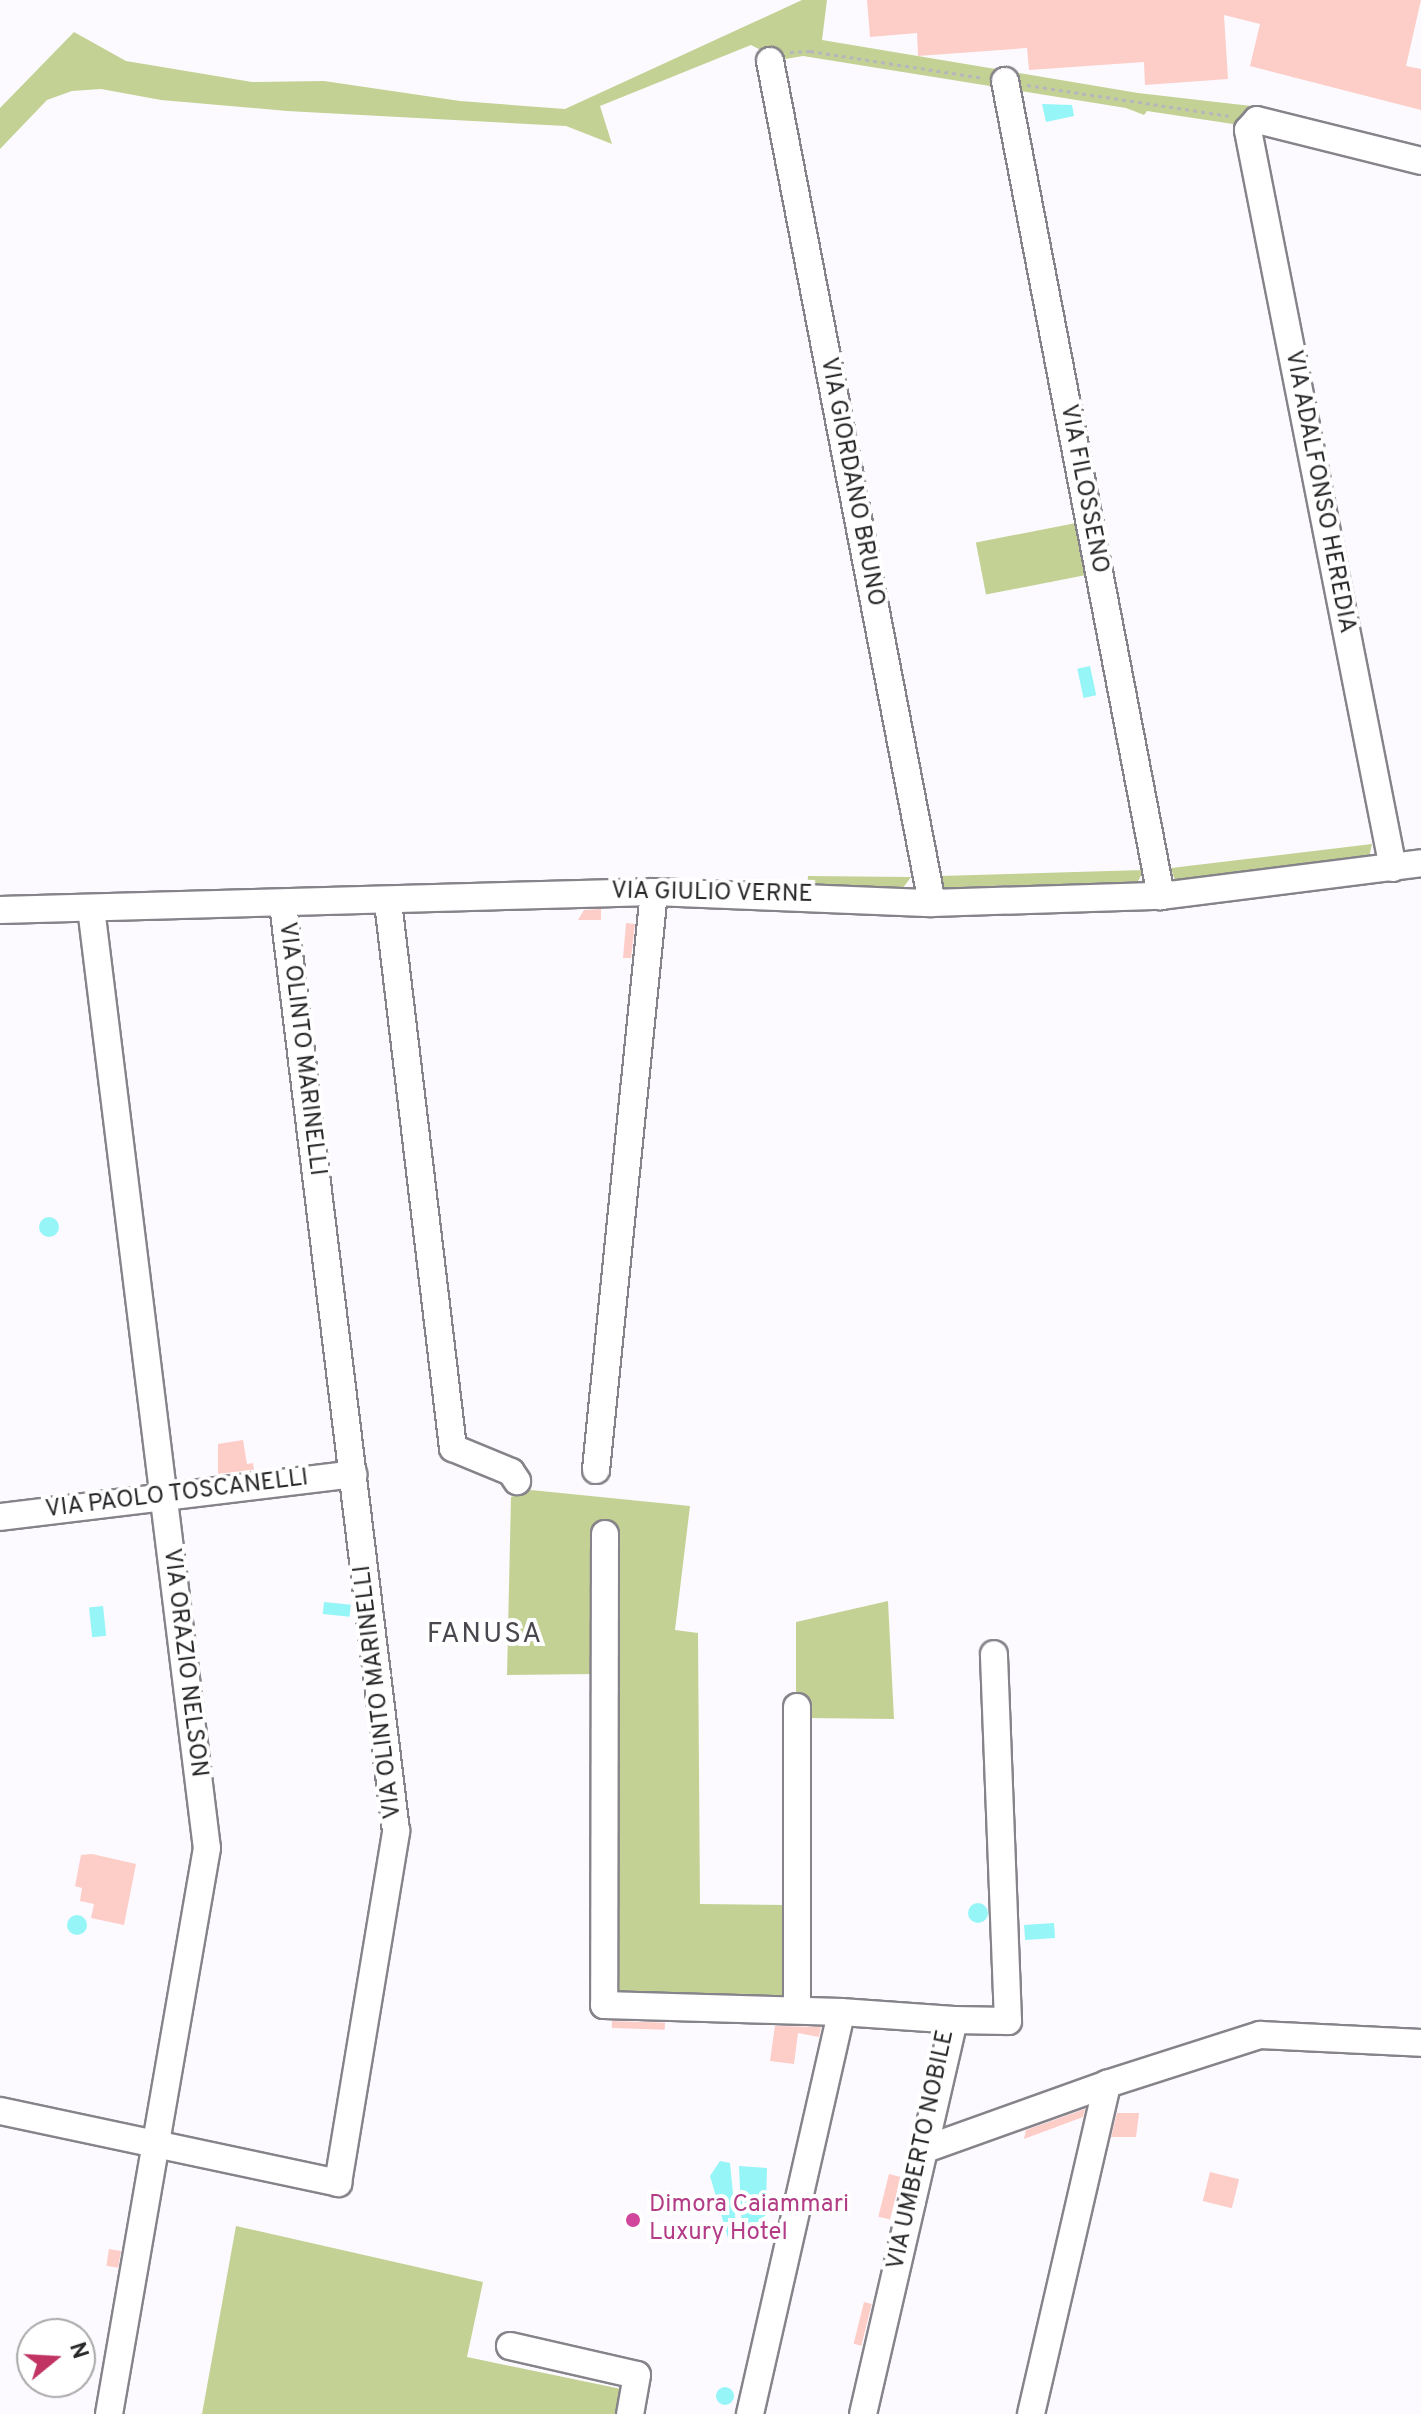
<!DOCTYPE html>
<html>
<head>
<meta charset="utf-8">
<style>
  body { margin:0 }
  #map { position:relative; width:1421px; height:2414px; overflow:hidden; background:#fcfaff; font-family:Overpass,sans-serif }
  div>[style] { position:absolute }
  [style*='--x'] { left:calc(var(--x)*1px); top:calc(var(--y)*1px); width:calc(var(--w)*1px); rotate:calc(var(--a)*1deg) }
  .green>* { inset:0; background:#c3d194; transform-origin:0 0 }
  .water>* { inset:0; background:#95f5f7; transform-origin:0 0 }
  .round { border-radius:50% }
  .building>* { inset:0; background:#fdcdc8; transform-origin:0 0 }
  .path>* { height:3px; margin-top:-1.5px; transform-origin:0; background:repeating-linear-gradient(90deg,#b8b6ba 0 4px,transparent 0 8px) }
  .roads { filter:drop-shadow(2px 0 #86848a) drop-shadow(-2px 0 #86848a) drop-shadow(0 2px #86848a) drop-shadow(0 -2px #86848a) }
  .minor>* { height:26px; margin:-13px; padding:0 13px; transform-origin:13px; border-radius:13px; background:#fff }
  .dots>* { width:22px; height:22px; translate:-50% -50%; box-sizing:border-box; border:4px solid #fff; border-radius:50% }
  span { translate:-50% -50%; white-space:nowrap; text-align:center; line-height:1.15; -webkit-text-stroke:8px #fff; paint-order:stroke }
  .street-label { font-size:24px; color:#29292b }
  .hotel-label { font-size:24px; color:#b23c85 }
  .left { translate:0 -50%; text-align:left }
  .quarter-label { font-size:28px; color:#4a484e; letter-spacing:2px }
  .north { position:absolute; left:16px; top:2318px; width:80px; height:80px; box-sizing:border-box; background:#fff; border:2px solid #a9a9aa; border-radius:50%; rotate:72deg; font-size:22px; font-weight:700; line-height:32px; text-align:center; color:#29292b }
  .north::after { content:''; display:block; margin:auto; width:28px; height:36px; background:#c13363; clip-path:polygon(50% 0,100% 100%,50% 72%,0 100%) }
</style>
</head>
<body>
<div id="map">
  <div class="green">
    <div style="clip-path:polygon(802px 0,827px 0,822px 40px,1138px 93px,1260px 107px,1257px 116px,1233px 124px,1147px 111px,1144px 115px,1126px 108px,803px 56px,780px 60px,751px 45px,600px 106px,612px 144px,566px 126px,287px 111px,161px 100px,101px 89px,72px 91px,47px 100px,0 149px,0 108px,74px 32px,126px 61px,252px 82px,324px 81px,460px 101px,565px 109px)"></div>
    <div style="left:1076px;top:523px;width:53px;height:102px;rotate:79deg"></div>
    <div style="clip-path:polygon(1372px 844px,1368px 862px,1175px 881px,1171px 868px)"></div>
    <div style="clip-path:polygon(1144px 870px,1136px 885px,1036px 891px,1014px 885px,941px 888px,940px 876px)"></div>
    <div style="clip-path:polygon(808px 876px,911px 877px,900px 892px,807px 890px)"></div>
    <div style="clip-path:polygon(531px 1490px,690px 1506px,675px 1630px,698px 1633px,700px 1904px,787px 1905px,789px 2003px,621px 1993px,614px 1986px,596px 1674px,507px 1675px,511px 1497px)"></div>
    <div style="clip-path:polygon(888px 1601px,894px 1719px,806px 1718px,812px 1708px,806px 1696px,796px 1692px,796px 1622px)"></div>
    <div style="clip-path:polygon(236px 2226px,483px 2282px,467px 2357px,626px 2390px,621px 2414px,202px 2414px)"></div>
  </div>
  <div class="water">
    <div style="clip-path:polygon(1042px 104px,1072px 105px,1074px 116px,1046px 122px)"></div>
    <div style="left:1090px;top:666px;width:30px;height:13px;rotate:78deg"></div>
    <div class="round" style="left:39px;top:1217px;width:20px;height:20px"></div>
    <div style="left:324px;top:1602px;width:27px;height:12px;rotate:6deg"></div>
    <div style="left:103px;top:1606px;width:30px;height:14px;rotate:84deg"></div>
    <div class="round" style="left:968px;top:1903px;width:20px;height:20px"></div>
    <div class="round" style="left:67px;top:1915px;width:20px;height:20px"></div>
    <div style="left:1054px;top:1923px;width:15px;height:30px;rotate:86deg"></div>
    <div style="clip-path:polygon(720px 2161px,730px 2163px,737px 2235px,728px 2238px,710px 2176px)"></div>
    <div style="clip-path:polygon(739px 2166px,767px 2168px,765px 2232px,742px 2234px)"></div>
    <div class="round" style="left:716px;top:2387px;width:18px;height:18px"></div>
  </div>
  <div class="building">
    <div style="clip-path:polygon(867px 0,1421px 0,1406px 66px,1421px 69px,1421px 110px,1250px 66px,1260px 24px,1224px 15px,1228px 79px,1145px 85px,1144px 62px,1029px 70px,1027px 48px,918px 56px,917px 33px,870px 37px)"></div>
    <div style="clip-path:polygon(601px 909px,601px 920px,578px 920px,584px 910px)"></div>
    <div style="clip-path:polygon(626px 923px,635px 924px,631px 958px,623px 958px)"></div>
    <div style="clip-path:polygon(243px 1440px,247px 1464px,253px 1463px,254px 1470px,218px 1474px,218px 1444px)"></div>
    <div style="clip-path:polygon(92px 1854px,136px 1864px,124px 1925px,91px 1918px,94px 1904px,80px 1901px,82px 1888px,75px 1886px,81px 1855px)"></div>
    <div style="left:612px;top:2021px;width:53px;height:7px;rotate:2deg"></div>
    <div style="clip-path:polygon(775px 2026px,821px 2027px,819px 2037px,798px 2033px,794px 2064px,770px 2061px)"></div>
    <div style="clip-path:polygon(1085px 2109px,1083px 2117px,1024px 2139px,1026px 2130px)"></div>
    <div style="clip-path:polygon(1117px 2113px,1139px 2113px,1136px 2137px,1111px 2137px)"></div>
    <div style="left:1210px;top:2172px;width:30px;height:30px;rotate:14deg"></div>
    <div style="left:889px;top:2174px;width:12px;height:44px;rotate:14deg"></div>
    <div style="left:109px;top:2249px;width:12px;height:17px;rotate:9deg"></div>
    <div style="left:864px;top:2302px;width:8px;height:43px;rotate:14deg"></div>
  </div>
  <div class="path">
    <div style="--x:790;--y:52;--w:20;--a:-3"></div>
    <div style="--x:810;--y:51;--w:176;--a:8.8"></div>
    <div style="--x:1027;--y:85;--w:204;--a:8.7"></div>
  </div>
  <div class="roads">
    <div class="minor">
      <div style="--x:770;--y:61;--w:857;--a:79.11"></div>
      <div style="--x:1005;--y:81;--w:830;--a:79.16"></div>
      <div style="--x:1393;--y:868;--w:752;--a:-101.12"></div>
      <div style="--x:1248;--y:130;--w:13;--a:-48"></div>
      <div style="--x:1257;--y:120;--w:169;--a:14"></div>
      <div style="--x:388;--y:902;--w:550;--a:83.21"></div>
      <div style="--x:453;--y:1448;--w:63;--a:22.5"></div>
      <div style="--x:511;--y:1472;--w:11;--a:56"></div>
      <div style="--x:91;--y:908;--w:947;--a:82.97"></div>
      <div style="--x:207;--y:1848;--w:574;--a:99.82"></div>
      <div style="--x:0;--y:910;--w:654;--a:-1.58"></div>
      <div style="--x:654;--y:892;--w:278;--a:2.3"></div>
      <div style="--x:932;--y:903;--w:229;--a:-1.8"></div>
      <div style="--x:1161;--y:896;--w:262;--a:-7.2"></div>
      <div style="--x:596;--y:1470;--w:581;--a:-84.27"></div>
      <div style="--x:0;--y:1517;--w:356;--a:-6.9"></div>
      <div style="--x:605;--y:1534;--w:471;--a:90.1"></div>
      <div style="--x:604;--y:2005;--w:237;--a:1.7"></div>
      <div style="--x:797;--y:1707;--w:302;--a:90"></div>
      <div style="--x:954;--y:2020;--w:54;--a:1.1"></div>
      <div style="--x:1008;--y:2021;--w:367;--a:-92.2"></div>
      <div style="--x:0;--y:2111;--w:346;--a:12"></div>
      <div style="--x:338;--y:2183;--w:357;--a:-80.6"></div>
      <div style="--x:396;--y:1831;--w:934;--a:-96.95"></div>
      <div style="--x:923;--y:2150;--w:195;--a:-19.7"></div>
      <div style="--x:510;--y:2346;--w:130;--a:12.9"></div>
      <div style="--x:637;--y:2375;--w:40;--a:100"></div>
      <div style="--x:750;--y:2414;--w:412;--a:-77.2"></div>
      <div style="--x:841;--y:2012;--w:113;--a:4"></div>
      <div style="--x:954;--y:2020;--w:404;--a:103"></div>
      <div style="--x:1031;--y:2414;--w:339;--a:-77"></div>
      <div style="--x:1107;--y:2084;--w:161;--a:-17.8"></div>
      <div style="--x:1260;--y:2035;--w:161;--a:2.8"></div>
    </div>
  </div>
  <div class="dots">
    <div style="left:633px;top:2220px;background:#d1479c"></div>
  </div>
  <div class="street-label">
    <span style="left:851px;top:482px;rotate:79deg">VIA GIORDANO BRUNO</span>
    <span style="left:1083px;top:489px;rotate:79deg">VIA FILOSSENO</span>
    <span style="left:1319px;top:492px;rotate:79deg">VIA ADALFONSO HEREDIA</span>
    <span style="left:712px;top:894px;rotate:1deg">VIA GIULIO VERNE</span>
    <span style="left:301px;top:1049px;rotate:83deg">VIA OLINTO MARINELLI</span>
    <span style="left:177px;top:1495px;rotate:-7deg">VIA PAOLO TOSCANELLI</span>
    <span style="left:184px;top:1663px;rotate:83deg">VIA ORAZIO NELSON</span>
    <span style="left:379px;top:1692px;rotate:-97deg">VIA OLINTO MARINELLI</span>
    <span style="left:922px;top:2150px;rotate:-78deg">VIA UMBERTO NOBILE</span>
  </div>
  <div class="hotel-label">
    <span class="left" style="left:649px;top:2220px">Dimora Caiammari<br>Luxury Hotel</span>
  </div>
  <div class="quarter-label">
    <span style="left:485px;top:1635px">FANUSA</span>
  </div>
  <div class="north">N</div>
</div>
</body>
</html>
